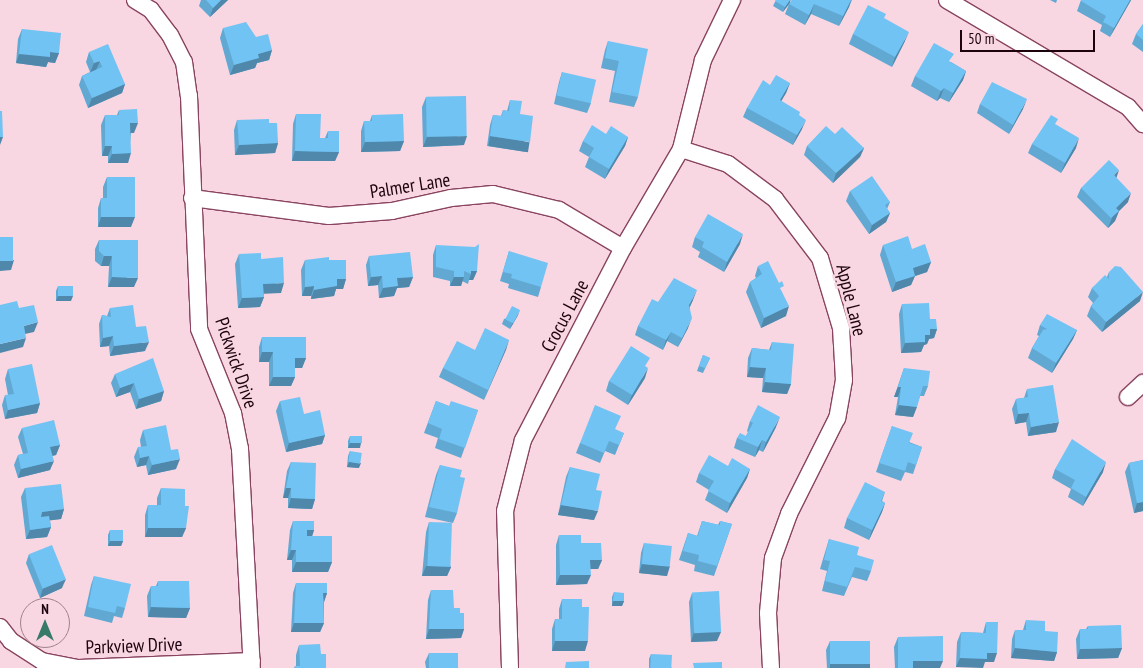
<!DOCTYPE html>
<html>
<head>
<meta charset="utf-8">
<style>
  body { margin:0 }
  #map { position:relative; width:1143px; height:668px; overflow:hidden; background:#f8d6e2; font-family:"PT Sans Narrow",sans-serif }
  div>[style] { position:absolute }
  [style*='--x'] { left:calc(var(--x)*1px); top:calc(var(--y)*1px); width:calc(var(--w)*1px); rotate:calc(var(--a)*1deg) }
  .roads { filter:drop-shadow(1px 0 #894460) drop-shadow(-1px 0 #894460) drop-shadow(0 1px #894460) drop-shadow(0 -1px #894460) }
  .minor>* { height:16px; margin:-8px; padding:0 8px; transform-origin:8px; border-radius:8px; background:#fff }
  .wall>* { inset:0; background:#61a8d2 }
  .shaded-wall>* { inset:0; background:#4f88ab; transform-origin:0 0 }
  .building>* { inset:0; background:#71c3f4; transform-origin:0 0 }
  span { translate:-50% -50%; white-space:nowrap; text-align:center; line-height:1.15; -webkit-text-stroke:5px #f8d6e2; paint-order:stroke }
  .street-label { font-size:19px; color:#1c030e }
  .north { position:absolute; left:20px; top:598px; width:50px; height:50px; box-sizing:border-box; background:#f8d6e2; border:1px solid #a0828d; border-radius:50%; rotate:0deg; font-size:14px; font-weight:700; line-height:20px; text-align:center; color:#1c030e }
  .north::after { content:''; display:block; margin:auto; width:18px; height:22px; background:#387a6a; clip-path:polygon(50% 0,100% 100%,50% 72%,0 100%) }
  .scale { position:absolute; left:960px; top:30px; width:135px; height:22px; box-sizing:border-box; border:2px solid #1c030e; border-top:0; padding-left:6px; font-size:15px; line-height:18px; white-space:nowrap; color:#1c030e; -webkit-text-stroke:4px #f8d6e2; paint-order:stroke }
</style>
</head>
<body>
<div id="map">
  <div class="roads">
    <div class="minor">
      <div style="--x:135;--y:0;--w:19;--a:32"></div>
      <div style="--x:151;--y:10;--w:31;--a:53"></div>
      <div style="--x:170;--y:35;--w:30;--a:63"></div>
      <div style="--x:184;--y:62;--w:34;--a:82"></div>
      <div style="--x:189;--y:96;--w:233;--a:87.5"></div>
      <div style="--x:199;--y:329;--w:91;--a:68"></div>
      <div style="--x:233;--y:413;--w:37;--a:79"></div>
      <div style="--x:240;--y:449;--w:219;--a:86.9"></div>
      <div style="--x:947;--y:0;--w:210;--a:30.6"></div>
      <div style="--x:1128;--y:107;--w:23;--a:49"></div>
      <div style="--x:681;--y:149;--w:49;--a:17.7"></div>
      <div style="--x:728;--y:164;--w:59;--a:36.7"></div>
      <div style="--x:775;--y:199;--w:74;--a:52.7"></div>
      <div style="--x:820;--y:258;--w:73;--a:73.3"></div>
      <div style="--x:841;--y:328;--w:52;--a:86.7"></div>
      <div style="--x:844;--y:380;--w:39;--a:100"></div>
      <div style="--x:837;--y:418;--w:107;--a:116.6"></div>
      <div style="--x:789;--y:514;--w:47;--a:110"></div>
      <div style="--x:773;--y:558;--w:55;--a:95.2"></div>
      <div style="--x:768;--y:613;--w:55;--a:86.9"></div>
      <div style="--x:192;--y:198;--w:138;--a:7.5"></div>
      <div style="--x:329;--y:216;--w:63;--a:-4.5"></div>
      <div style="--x:392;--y:211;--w:60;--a:-12.4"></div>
      <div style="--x:451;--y:198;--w:42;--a:-5.4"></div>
      <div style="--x:493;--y:194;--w:68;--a:13.6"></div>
      <div style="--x:559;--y:210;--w:74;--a:30.7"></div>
      <div style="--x:1128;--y:397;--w:21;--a:-43"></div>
      <div style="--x:0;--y:627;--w:18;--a:52"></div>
      <div style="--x:11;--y:641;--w:37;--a:33"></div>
      <div style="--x:42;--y:661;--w:38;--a:11"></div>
      <div style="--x:79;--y:668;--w:173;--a:-2.3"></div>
      <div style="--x:510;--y:668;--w:157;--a:-91.8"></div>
      <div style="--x:505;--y:511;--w:73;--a:-75.8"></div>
      <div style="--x:523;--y:440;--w:216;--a:-62.5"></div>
      <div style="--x:623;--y:248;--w:115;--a:-59.6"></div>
      <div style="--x:681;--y:149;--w:92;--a:-76.1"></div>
      <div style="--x:703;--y:60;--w:67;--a:-64.2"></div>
    </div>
  </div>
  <div class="wall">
    <div style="clip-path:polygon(201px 0,228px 0,210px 17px,199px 6px)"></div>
    <div style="clip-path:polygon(776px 0,791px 0,783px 12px,773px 6px)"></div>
    <div style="clip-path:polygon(792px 0,852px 0,849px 7px,839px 26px,811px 14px,805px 25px,785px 14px,789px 4px)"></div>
    <div style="clip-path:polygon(1050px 0,1057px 0,1056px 3px)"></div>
    <div style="clip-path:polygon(1081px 0,1131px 0,1110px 37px,1100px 31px,1102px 25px,1077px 11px)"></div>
    <div style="clip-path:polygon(884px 19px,905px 41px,892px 67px,849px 44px,853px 34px)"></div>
    <div style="clip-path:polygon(1143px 24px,1143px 52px,1132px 44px,1136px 34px)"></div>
    <div style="clip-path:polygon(223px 28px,272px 50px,269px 60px,257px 63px,255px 68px,230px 75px,220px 38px)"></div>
    <div style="clip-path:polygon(22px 29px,59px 53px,55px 63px,48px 62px,46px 67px,16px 63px,18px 39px)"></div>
    <div style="clip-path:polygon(608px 41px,638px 97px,634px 107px,609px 102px,615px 71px,601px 68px,605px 50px)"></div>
    <div style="clip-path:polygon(89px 52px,125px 84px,122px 93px,88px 108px,79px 85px,82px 76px,90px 72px,86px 62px)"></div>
    <div style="clip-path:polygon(951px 62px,966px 71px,963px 80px,949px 102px,940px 98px,937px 101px,911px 86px,915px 76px)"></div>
    <div style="clip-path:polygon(562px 72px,591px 103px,587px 113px,554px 104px,559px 82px)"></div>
    <div style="clip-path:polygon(790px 83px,786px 93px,781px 101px,799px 116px,802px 129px,793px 145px,743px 117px,747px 108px,770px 85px)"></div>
    <div style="clip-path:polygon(426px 97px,464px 145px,423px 147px,422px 107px)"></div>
    <div style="clip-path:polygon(510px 100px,520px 114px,526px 152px,487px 146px,490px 125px,493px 115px,501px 116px,503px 110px,507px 111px)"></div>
    <div style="clip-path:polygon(980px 104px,1023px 109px,1009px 134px,977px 113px)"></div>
    <div style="clip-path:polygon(119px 110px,134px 133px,131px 133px,128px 163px,108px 163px,108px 156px,102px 156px,101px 125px,105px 115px,117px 115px)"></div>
    <div style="clip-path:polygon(296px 114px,320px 138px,325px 138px,328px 131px,339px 152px,335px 161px,292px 161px,293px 124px)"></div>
    <div style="clip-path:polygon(372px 115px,404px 141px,400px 151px,361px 152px,361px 131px,364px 121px,370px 121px)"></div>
    <div style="clip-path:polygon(237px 120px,269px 123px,278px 143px,275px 153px,235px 155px,234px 130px)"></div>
    <div style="clip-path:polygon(1056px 125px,1076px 148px,1061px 173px,1028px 153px,1032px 144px)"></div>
    <div style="clip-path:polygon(606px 134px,628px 137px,625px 146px,605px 179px,585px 167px,589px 157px,579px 151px,583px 141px)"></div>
    <div style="clip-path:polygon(835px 134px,864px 148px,860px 157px,833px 183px,804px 155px,807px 146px)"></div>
    <div style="clip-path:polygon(107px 177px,131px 227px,98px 227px,98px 208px,101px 198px,103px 198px,103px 187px)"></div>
    <div style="clip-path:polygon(1116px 178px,1128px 202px,1119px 211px,1115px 221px,1108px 228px,1077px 197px,1081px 188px)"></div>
    <div style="clip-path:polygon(850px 191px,890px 202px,887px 209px,890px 213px,886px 222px,869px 234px,846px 201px)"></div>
    <div style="clip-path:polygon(695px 237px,740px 244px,724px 272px,698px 257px,700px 252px,692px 247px)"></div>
    <div style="clip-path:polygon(99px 240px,134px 287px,108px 287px,109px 266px,101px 266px,95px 261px,95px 249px)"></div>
    <div style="clip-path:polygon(436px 245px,477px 271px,473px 280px,469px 280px,468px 284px,462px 281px,461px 286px,450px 286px,450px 281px,433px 277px,433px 255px)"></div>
    <div style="clip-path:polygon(883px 245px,912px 249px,931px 262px,927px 272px,915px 276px,911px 285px,892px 292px,880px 255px)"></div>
    <div style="clip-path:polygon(509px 251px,541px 287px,538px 297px,508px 288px,509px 284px,500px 281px)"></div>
    <div style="clip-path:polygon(239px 254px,261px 259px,281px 293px,264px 293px,264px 297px,260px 307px,238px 308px,235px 264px)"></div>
    <div style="clip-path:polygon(369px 256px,413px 277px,409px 287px,397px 288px,394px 296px,379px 298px,378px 285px,368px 286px,366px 265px)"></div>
    <div style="clip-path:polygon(305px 260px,329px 260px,346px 279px,343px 289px,336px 289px,334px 296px,311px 299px,311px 296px,302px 296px,301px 270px)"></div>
    <div style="clip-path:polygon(758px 266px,782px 292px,786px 316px,761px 328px,746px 292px,750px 282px,756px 278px,755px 276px)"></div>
    <div style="clip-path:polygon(1109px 272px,1140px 301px,1102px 332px,1087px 316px,1091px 306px,1093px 303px,1088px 297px,1092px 288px,1107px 277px)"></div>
    <div style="clip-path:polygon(58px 286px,71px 301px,56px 301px,56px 291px)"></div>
    <div style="clip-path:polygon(693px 300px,690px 307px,688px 328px,678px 347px,667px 341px,663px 350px,635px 335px,638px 326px,658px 302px)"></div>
    <div style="clip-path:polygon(902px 304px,930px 319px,937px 329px,934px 338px,929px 339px,927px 344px,924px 345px,921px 352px,901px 353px,899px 314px)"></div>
    <div style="clip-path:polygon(110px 308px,136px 327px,145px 351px,110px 356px,109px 346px,100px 347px,99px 324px,102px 315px,107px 316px)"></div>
    <div style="clip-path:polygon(518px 315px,510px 329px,502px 324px,504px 319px)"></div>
    <div style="clip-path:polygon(1040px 325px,1077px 330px,1073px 339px,1052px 373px,1028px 358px,1032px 348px,1039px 336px,1037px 335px)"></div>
    <div style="clip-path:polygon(262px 337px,306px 358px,302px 368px,295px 368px,295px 377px,291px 386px,269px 386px,269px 362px,259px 362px,259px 347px)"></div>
    <div style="clip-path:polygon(509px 340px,484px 400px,439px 377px,443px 368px,475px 350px)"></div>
    <div style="clip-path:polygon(772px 342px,791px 384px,787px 394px,762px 392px,763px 378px,747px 377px,748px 358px,752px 348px,769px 350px)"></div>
    <div style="clip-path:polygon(703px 355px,710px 358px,703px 373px,697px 371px)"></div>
    <div style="clip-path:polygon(904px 368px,928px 386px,924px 396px,920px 396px,913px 417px,895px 415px,898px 397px,894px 397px)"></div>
    <div style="clip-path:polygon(8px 369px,40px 403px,37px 413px,5px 419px,2px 405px,5px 395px,8px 395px,5px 379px)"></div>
    <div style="clip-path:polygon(115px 374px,164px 391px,161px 401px,136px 409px,130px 392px,116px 397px,111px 383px)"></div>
    <div style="clip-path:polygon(645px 378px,628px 405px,606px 391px,609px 381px)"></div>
    <div style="clip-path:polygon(1027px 389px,1056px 432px,1028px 436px,1026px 422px,1015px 424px,1012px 409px,1016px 399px,1024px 398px)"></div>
    <div style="clip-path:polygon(280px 401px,304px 414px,325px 435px,322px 444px,286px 452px,276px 411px)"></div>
    <div style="clip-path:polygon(436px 401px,449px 406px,478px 410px,461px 458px,435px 448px,438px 438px,424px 433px)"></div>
    <div style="clip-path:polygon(750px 421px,776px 427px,763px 452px,759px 450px,755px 457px,734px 448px,737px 438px,746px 436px,748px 432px,747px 431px)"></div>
    <div style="clip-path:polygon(892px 426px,909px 442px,922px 447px,913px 474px,905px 472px,901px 481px,876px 472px)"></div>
    <div style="clip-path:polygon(22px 428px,60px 445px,56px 455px,52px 456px,50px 470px,18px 478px,14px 465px,18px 455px,23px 454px,18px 437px)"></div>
    <div style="clip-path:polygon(143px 430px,171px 450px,176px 469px,148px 475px,146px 465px,137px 467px,134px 457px,138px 447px,141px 447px,140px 440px)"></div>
    <div style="clip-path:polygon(624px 433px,615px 455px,605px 451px,600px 463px,576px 453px,580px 443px)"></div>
    <div style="clip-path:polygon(350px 436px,360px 448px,348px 448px,348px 441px)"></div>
    <div style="clip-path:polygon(350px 451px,359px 468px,347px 467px,348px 456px)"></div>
    <div style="clip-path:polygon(1143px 460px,1143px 511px,1134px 513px,1125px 472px,1129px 463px)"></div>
    <div style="clip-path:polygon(291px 462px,315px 499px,312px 509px,288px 508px,288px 498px,283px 498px,287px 471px)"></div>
    <div style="clip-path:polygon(440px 465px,460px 477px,457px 513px,453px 523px,425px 517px,436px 475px)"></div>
    <div style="clip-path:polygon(728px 466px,750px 469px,747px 478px,727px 513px,705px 500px,709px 490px,696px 482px,699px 473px)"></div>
    <div style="clip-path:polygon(570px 467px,596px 490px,594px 520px,558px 515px,566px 477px)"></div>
    <div style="clip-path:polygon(1055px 469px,1103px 472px,1083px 506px,1068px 497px,1071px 489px,1052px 478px)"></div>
    <div style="clip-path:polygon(25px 488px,64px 509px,61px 519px,50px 520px,51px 527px,47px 537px,26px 539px,21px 497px)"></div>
    <div style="clip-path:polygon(161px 488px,186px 528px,182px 537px,145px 537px,145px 515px,148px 505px,157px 505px,157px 498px)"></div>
    <div style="clip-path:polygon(885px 492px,882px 501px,885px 503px,882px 512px,869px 540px,844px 528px,847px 518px)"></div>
    <div style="clip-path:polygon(293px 521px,314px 530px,312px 536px,332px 562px,328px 572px,292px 572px,292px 560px,287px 560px,290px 530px)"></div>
    <div style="clip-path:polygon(702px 521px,718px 525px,720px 521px,732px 524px,714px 576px,694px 571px,695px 565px,679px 560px,688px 533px,697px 536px)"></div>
    <div style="clip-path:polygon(429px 522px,451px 567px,447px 576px,422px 576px,426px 532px)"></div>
    <div style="clip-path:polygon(110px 530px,123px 541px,121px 546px,108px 546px,108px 535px)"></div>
    <div style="clip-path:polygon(559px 535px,581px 543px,602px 560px,598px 569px,590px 569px,587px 584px,556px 585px,556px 545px)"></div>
    <div style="clip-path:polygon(829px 539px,857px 555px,871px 571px,867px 581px,852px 577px,844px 596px,822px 591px,827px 571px,820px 569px)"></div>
    <div style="clip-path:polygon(644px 543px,667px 576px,639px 573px,641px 553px)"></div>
    <div style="clip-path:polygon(29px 554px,62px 588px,40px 598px,26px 563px)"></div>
    <div style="clip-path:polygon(94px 576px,125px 608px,122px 618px,114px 616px,112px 623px,84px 616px,91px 585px)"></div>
    <div style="clip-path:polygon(158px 581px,190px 608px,186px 618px,148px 617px,147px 596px,151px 586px,156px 586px)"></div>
    <div style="clip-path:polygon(296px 583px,327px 593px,324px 602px,324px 623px,320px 632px,291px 632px,293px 593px)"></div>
    <div style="clip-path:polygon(431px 590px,460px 613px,464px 629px,461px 638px,426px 639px,428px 600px)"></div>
    <div style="clip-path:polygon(614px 592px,624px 601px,622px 606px,612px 606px,612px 597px)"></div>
    <div style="clip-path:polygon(692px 593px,717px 641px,691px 642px,689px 602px)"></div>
    <div style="clip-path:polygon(562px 599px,582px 607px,585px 651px,552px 651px,552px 629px,555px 619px,559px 619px,559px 609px)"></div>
    <div style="clip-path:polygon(1026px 620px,1045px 631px,1057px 652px,1054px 661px,1011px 658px,1012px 639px,1015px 630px,1023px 630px)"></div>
    <div style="clip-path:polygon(986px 622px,994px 662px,985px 662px,956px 667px,957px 642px,961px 632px,983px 633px)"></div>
    <div style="clip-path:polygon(1088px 626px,1122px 648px,1118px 658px,1077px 659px,1076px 639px,1080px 629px,1086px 629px)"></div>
    <div style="clip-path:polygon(898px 637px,940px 668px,895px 668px,894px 647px)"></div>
    <div style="clip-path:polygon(830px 641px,870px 664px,868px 668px,827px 668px,826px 650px)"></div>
    <div style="clip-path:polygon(299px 645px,321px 654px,326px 668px,294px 668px,295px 666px,296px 666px,296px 655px)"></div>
    <div style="clip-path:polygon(429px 653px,458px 668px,426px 668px,425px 662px)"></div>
    <div style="clip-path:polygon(651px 654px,672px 668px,649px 668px,649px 659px)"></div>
  </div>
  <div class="shaded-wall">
    <div style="clip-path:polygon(221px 0,228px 0,210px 17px,213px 8px)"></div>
    <div style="clip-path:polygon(790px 0,790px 3px,783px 12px,785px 7px)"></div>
    <div style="clip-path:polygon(851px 0,849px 7px,839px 26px,843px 16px)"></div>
    <div style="clip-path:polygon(1130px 0,1131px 0,1130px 2px,1110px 37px,1114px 28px)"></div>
    <div style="clip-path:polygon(814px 4px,811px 14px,805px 25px,809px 15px)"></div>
    <div style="clip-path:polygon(909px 32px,905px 41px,892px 67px,895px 57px)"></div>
    <div style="clip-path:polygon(272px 50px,269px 60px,257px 63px,255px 68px,230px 75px,234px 65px,258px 54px)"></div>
    <div style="clip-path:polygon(50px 52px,59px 53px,55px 63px,48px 62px,46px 67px,16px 63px,19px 54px)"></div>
    <div style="clip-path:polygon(100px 61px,96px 70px,90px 73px,94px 63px)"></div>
    <div style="clip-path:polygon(966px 71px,963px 80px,949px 102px,953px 93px)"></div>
    <div style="clip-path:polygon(790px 83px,786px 93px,776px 110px,780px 100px)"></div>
    <div style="clip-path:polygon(125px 84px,122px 93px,88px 108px,92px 98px)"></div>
    <div style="clip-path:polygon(944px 88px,940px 98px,937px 101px,941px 91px)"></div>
    <div style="clip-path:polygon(1027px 99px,1023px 109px,1009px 134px,1013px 125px)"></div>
    <div style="clip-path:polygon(806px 120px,802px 129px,793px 145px,797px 135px)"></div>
    <div style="clip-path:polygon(130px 123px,138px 123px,134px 133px,127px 133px)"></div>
    <div style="clip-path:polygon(467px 136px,464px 145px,423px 147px,427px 137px)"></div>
    <div style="left:490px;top:136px;width:40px;height:10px;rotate:9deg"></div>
    <div style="clip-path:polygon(0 137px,3px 137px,0 145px)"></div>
    <div style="clip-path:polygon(628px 137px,625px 146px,605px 179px,609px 169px)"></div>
    <div style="clip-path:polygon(1079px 138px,1076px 148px,1061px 173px,1065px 163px)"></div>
    <div style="clip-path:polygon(404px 141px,400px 151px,361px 152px,365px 142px)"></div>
    <div style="clip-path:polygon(278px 143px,275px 153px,235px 155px,239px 145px)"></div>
    <div style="clip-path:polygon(105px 146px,112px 146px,108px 156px,102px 156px)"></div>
    <div style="clip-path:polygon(864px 148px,860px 157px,833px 183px,836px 173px)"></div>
    <div style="clip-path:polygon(295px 151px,339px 152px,335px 161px,292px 161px)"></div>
    <div style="clip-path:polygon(131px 153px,128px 163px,108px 163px,112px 154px)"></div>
    <div style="clip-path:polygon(1119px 170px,1116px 179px,1114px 175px)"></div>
    <div style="clip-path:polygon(1131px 193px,1128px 202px,1119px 211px,1115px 221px,1108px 228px,1116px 208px)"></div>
    <div style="clip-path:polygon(890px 213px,886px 222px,869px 234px,872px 225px)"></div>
    <div style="clip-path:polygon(101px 217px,135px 217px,131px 227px,98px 227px)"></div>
    <div style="clip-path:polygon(743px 234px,740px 244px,724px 272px,727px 262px)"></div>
    <div style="clip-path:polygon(104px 256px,112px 256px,109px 266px,101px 266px)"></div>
    <div style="clip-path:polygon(14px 260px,11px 270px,0 271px,0 261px)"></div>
    <div style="clip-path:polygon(931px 262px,927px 272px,915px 276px,911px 285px,892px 292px,896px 282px,913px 268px)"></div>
    <div style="clip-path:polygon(471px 271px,477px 271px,473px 280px,469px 280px,471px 274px)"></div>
    <div style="clip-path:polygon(382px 276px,378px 285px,368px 286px,371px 277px)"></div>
    <div style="clip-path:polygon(112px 277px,138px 278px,134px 287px,108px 287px)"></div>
    <div style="clip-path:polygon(413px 277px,409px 287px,397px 288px,394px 296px,379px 298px,383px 288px,397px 278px)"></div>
    <div style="clip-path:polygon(454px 277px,464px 277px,461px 286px,450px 286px)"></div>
    <div style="clip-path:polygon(337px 279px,346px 279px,343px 289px,336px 289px,334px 296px,311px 299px,314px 290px)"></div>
    <div style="clip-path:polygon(284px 283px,281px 293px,259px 294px,263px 284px)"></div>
    <div style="clip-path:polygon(314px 286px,311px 296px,302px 296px,305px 287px)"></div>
    <div style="clip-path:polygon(697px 290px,693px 300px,686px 314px,689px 305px)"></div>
    <div style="clip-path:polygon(1143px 292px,1140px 301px,1102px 332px,1106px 322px)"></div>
    <div style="clip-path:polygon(58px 296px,73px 296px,71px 301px,56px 301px)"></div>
    <div style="clip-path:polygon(264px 297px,260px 307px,238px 308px,242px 298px)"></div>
    <div style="clip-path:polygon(789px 306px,786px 316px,761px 328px,764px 318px)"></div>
    <div style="clip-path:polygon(520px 310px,518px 315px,510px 329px,512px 324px)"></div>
    <div style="clip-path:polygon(692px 318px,688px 328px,678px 347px,682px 338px)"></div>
    <div style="clip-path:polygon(38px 322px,34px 332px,20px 335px,24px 326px)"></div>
    <div style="clip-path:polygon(930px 329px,937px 329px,934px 338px,929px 339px,927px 344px,924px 345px,921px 352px,901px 353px,905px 343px,925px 335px)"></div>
    <div style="clip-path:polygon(1077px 330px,1073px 339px,1052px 373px,1056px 363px)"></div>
    <div style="clip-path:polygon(671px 332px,663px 350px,666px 340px)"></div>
    <div style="clip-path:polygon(113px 336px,109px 346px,100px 347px,103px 338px)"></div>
    <div style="clip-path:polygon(26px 338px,23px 347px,0 353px,0 344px)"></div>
    <div style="clip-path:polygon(509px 340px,506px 350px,484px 400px,488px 390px)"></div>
    <div style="clip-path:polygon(149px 342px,145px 351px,110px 356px,114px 346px)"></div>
    <div style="clip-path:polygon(262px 352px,273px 352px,269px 362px,259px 362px)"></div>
    <div style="clip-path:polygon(295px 358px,306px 358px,302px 368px,291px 368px)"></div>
    <div style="clip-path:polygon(750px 367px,766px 368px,763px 378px,747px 377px)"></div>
    <div style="clip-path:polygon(648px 368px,645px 378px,628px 405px,632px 395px)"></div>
    <div style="clip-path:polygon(273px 377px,295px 377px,291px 386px,269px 386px)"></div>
    <div style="clip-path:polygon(765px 382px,791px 384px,787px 394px,762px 392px)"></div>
    <div style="clip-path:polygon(134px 383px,130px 392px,116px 397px,120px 388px)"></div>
    <div style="clip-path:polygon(898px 387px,901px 387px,898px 397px,894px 397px)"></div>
    <div style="clip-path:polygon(164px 391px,161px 401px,136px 409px,139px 399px)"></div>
    <div style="clip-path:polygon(40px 403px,37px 413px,5px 419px,8px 410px)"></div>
    <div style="clip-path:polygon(899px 405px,917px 407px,913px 417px,895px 415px)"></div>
    <div style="clip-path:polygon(1029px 413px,1026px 422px,1015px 424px,1018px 414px)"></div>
    <div style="clip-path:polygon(780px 417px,776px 427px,763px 452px,766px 442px)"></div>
    <div style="clip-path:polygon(1059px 422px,1056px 432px,1028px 436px,1031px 427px)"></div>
    <div style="clip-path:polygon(325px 435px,322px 444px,286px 452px,289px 443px)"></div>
    <div style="clip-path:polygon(762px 440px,759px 450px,755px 457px,758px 447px)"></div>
    <div style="clip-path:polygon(350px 443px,361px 443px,360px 448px,348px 448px)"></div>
    <div style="clip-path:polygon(60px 445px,56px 455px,47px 457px,50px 447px)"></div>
    <div style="clip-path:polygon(149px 456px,146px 465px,137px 467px,140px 458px)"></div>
    <div style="clip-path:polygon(180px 459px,176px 469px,148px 475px,152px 465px)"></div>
    <div style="clip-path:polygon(54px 461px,50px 470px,18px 478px,21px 469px)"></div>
    <div style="clip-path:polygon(349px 462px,361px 463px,359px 468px,347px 467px)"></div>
    <div style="clip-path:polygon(1106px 462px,1103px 472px,1083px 506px,1086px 497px)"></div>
    <div style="clip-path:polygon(750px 469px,747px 478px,727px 513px,730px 503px)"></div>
    <div style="clip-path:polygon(286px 488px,291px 488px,288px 498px,283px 498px)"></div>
    <div style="clip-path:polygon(291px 498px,315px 499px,312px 509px,288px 508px)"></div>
    <div style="clip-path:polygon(1143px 502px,1143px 511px,1134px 513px,1137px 503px)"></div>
    <div style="clip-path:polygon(885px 503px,882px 512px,869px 540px,872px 530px)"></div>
    <div style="clip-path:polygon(561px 505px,598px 511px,594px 520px,558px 515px)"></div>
    <div style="clip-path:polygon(64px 509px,61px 519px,38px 522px,42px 512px)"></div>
    <div style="clip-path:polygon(51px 527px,47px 537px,26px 539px,30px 530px)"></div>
    <div style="clip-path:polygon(148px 528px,186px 528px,182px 537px,145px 537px)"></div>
    <div style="clip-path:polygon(307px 530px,314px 530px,311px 540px,303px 540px)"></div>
    <div style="clip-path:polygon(110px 541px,123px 541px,121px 546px,108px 546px)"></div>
    <div style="clip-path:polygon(291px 550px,296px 550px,292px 560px,287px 560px)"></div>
    <div style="clip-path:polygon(590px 560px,602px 560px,598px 569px,587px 569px)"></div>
    <div style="clip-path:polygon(296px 562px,332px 562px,328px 572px,292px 572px)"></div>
    <div style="clip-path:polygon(642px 564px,670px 566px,667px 576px,639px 573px)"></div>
    <div style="clip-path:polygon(426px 566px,451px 567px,447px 576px,422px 576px)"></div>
    <div style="clip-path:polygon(560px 575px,591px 575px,587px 584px,556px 585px)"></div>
    <div style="clip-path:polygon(66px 579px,62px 588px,40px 598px,43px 588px)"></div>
    <div style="clip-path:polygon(323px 593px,327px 593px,324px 602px)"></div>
    <div style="clip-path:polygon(613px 601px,624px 601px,622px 606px,612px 606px)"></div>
    <div style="clip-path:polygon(151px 607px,190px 608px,186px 618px,148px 617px)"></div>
    <div style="clip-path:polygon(294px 623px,324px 623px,320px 632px,291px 632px)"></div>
    <div style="clip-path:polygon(429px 629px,464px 629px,461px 638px,426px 639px)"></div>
    <div style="clip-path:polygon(694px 632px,721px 632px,717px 641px,691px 642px)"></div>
    <div style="clip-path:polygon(555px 641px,588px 641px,585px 651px,552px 651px)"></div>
    <div style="clip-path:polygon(1015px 648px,1057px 652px,1054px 661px,1011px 658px)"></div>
    <div style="clip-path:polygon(1122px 648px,1118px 658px,1077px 659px,1080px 649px)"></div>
    <div style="clip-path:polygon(987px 653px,997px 653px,994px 662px,985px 662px,983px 668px,956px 667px,960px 658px)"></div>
    <div style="clip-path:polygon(913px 661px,943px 661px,940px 668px,910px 668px)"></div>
    <div style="left:830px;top:664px;width:40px;height:4px"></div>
  </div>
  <div class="building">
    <div style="clip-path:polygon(206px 0,221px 0,213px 8px)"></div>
    <div style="clip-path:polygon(776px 0,790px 0,785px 7px,775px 1px)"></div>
    <div style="clip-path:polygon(792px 0,851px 0,843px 16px,814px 4px,809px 15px,789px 4px)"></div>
    <div style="clip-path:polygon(1081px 0,1130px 0,1114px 28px,1103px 22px,1106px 16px,1081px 1px)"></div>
    <div style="clip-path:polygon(868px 5px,886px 14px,884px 18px,909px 32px,895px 57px,853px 34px)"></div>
    <div style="clip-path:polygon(246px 22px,256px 37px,268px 34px,272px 50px,258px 54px,259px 58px,234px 65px,223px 28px)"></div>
    <div style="clip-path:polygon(1143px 24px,1143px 40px,1136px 34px)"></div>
    <div style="clip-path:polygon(22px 29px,61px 33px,59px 53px,50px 52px,50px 57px,19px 54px)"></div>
    <div style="clip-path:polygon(608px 41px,648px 49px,638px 97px,612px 92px,619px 61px,605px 58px)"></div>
    <div style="clip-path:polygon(934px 43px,954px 54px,949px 61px,966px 71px,953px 93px,944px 88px,941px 91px,915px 76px)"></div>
    <div style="clip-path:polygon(108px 44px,125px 84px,92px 98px,82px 76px,102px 67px,100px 61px,94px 63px,89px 52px)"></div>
    <div style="left:562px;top:72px;width:35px;height:24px;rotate:13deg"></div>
    <div style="clip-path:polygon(776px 75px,790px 83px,780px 100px,800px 112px,799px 115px,806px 120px,797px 135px,747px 108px,763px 80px,770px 85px)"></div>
    <div style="clip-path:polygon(992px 82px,1027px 99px,1013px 125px,980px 104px)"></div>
    <div style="left:466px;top:96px;width:40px;height:40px;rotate:89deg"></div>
    <div style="clip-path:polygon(510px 100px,522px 101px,520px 114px,533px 116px,530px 142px,490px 136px,493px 115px,502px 116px,503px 110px,509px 111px)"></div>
    <div style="clip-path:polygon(137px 109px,138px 123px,130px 123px,131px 153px,112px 154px,112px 146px,105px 146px,105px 115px,119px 115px,119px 110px)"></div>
    <div style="clip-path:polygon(0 111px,2px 111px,3px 137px,0 137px)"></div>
    <div style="clip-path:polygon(296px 114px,321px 114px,320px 138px,328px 138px,328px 131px,339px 131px,339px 152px,295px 151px)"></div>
    <div style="clip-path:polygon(403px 114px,404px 141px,365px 142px,364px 121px,372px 121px,372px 115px)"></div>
    <div style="clip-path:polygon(1051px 115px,1058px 119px,1055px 124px,1079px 138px,1065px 163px,1032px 144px)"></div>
    <div style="clip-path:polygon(269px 119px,269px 123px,277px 123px,278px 143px,239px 145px,237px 120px)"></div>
    <div style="clip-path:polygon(592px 125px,606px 134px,611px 126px,628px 137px,609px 169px,589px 157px,594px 148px,583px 141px)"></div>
    <div style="clip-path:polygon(826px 126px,835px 134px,842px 127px,864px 148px,836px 173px,807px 146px)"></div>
    <div style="clip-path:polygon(1109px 160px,1119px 170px,1114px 175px,1131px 193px,1116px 208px,1119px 211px,1111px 218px,1081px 188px)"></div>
    <div style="clip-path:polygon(872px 176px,890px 202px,885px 205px,890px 213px,872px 225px,850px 191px)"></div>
    <div style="clip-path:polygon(107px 177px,135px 177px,135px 217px,101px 217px,101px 198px,107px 198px)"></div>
    <div style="clip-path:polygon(708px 214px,743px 234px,727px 262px,702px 247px,704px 242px,695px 237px)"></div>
    <div style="clip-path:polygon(908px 236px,912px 249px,925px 244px,931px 262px,913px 268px,915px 276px,896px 282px,883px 245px)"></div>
    <div style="left:0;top:237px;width:13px;height:24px"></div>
    <div style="clip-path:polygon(99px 240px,138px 240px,138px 278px,112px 277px,112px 256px,104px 256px,99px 251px)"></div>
    <div style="clip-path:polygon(479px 244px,477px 271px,471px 271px,471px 274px,464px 271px,464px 277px,454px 277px,454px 271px,436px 267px,436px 245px,475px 247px)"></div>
    <div style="clip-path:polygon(509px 251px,548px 263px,541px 287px,511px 278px,512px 274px,503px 272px)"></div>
    <div style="clip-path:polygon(410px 252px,413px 277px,397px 278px,398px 286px,383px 288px,382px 276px,371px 277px,369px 256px)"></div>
    <div style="clip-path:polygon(261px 253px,261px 259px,283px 257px,284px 283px,263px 284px,264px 297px,242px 298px,239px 254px)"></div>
    <div style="clip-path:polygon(329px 257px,329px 260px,346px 260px,346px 279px,337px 279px,337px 286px,314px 290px,314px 286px,305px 287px,305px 260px)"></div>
    <div style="clip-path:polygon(768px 261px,779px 283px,782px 281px,784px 286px,780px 288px,789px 306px,764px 318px,750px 282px,762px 274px,758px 266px)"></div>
    <div style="clip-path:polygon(1115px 266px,1121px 267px,1143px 292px,1106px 322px,1091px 306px,1099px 296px,1092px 288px,1105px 275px,1109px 279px,1109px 272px)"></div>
    <div style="clip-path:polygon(674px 278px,697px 290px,689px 305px,692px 318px,682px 338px,671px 332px,666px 340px,638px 326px,652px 299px,658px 302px)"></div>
    <div style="left:58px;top:286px;width:15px;height:10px"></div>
    <div style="clip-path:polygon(17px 301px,19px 308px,34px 305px,38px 322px,24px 326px,26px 338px,0 344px,0 305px)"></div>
    <div style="clip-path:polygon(929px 303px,930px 319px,936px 319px,937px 329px,930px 329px,930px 335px,925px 335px,925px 342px,905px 343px,902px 304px)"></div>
    <div style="clip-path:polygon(133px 305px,136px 327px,146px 326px,149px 342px,114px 346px,113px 336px,103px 338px,102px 315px,111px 317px,110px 308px)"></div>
    <div style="left:512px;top:306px;width:9px;height:15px;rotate:27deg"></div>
    <div style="clip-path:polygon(1047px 314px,1077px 330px,1056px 363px,1032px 348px,1043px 330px,1047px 329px,1040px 325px)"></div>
    <div style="clip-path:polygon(485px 328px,509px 340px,488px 390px,443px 368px,457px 341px,475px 350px)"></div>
    <div style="clip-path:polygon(262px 337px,306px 337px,306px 358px,295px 358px,295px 377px,273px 377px,273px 352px,262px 352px)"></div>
    <div style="clip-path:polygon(772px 342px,794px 344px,791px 384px,765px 382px,766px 368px,750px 367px,752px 348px,771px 350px)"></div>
    <div style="clip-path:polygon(631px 346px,650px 358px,645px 366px,648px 368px,632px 395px,609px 381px)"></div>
    <div style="clip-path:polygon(703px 355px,710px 358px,705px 368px,699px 366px)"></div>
    <div style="clip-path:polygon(153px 358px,164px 391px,139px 399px,134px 383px,120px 388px,115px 374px)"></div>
    <div style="clip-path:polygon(32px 364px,40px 403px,8px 410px,5px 395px,14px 394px,8px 369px)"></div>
    <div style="clip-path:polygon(904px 368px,930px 371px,928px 386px,923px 386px,917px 407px,899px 405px,901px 387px,898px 387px)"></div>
    <div style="clip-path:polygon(1053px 385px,1059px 422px,1031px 427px,1029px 413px,1018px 414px,1016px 399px,1028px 397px,1027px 389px)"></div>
    <div style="clip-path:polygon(300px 397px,304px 414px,320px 410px,325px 435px,289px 443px,280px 401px)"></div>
    <div style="clip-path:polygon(436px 401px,449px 406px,451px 401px,478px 410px,465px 448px,439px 439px,442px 429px,428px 423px)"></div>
    <div style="clip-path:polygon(595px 405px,621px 416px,615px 429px,624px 433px,619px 445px,609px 441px,604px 453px,580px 443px)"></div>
    <div style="clip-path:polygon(758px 405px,780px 417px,766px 442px,762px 440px,758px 447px,737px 438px,740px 433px,746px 436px,753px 423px,750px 421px)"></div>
    <div style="clip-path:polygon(54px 420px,60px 445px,50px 447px,54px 461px,21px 469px,18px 455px,28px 453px,22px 428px)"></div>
    <div style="clip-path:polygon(166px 425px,171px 450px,178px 449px,180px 459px,152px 465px,149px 456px,140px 458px,138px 447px,147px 446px,143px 430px)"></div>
    <div style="clip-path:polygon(892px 426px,913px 433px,909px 443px,922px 447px,916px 465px,908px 462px,905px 471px,879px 463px)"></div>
    <div style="left:350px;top:436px;width:12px;height:7px"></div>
    <div style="clip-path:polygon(1072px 439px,1106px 462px,1086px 497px,1071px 488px,1075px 480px,1055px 469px)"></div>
    <div style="left:350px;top:451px;width:12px;height:11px;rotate:9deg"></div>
    <div style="clip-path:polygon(709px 455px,728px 466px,732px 458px,750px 469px,730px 503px,708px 491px,714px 481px,699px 473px)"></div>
    <div style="clip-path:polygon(1143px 460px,1143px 502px,1137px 503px,1129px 463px)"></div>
    <div style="clip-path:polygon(291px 462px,316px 463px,315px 499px,291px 498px,291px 488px,286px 488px)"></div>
    <div style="clip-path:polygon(440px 465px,462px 470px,460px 477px,465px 478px,457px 513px,429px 507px)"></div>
    <div style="clip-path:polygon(570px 467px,600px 474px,596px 490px,602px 491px,598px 511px,561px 505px)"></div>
    <div style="clip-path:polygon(865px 482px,885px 492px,881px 501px,885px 503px,872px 530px,847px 518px)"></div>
    <div style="clip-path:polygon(61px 484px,64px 509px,42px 512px,41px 517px,49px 516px,51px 527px,30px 530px,25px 488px)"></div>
    <div style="clip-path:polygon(161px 488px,185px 489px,185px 506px,189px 506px,186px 528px,148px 528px,148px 505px,161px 505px)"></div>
    <div style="clip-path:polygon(293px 521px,314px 521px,314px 530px,307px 530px,307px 536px,332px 536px,332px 562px,296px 562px,296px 550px,291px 550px)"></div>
    <div style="clip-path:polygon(702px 521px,720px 525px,720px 521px,732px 524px,717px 566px,698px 561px,699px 555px,683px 551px,688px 533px,698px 536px)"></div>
    <div style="left:429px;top:522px;width:23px;height:44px;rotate:2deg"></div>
    <div style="left:110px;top:530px;width:13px;height:11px"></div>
    <div style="clip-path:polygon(559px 535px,581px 535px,581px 543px,601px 543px,602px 560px,590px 560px,591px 575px,560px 575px)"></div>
    <div style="clip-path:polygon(829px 539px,859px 547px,857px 555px,874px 560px,871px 571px,855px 567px,847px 587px,825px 581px,830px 561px,824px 560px)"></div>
    <div style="left:644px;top:543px;width:28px;height:21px;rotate:6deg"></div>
    <div style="left:52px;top:545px;width:37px;height:25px;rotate:68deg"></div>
    <div style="clip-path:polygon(94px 576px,131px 584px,125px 608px,117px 606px,115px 613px,88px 607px)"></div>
    <div style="clip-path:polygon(158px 581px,189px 581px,190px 608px,151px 607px,151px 586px,158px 586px)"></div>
    <div style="clip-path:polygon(296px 583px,327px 583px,327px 593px,323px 593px,324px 623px,294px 623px)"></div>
    <div style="clip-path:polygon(431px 590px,453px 590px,454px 608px,460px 608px,460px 613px,464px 613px,464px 629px,429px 629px)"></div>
    <div style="left:719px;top:591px;width:41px;height:27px;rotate:87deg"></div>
    <div style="clip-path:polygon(614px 592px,624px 593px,624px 601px,613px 601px)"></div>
    <div style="clip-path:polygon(562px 599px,582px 599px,582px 607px,589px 607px,588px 641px,555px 641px,555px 619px,562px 619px)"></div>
    <div style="clip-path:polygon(1026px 620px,1045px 621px,1045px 631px,1058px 632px,1057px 652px,1015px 648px,1015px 630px,1026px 630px)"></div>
    <div style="clip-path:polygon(986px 622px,998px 622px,997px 653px,987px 653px,987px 659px,960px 658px,961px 632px,986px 633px)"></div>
    <div style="clip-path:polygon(1121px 625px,1122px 648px,1080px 649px,1080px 629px,1088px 629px,1088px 626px)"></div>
    <div style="clip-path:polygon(943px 636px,943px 661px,913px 661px,913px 668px,898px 668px,898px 637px)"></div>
    <div style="left:830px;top:641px;width:40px;height:23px"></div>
    <div style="clip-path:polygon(320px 644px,321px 654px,326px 654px,326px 668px,295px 668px,295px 666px,300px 666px,299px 645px)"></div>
    <div style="left:429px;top:653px;width:29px;height:15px"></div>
    <div style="left:651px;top:654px;width:21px;height:14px;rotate:3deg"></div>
    <div style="clip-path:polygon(589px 661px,589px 668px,565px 668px,566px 662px)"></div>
    <div style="clip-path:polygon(722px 662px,722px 668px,694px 668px,693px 663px)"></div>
  </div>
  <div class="street-label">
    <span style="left:410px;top:186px;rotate:-9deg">Palmer Lane</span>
    <span style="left:851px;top:300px;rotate:76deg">Apple Lane</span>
    <span style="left:565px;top:316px;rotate:-62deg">Crocus Lane</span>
    <span style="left:236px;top:363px;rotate:71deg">Pickwick Drive</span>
    <span style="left:134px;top:646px;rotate:-2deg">Parkview Drive</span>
  </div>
  <div class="north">N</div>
  <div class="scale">50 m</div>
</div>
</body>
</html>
